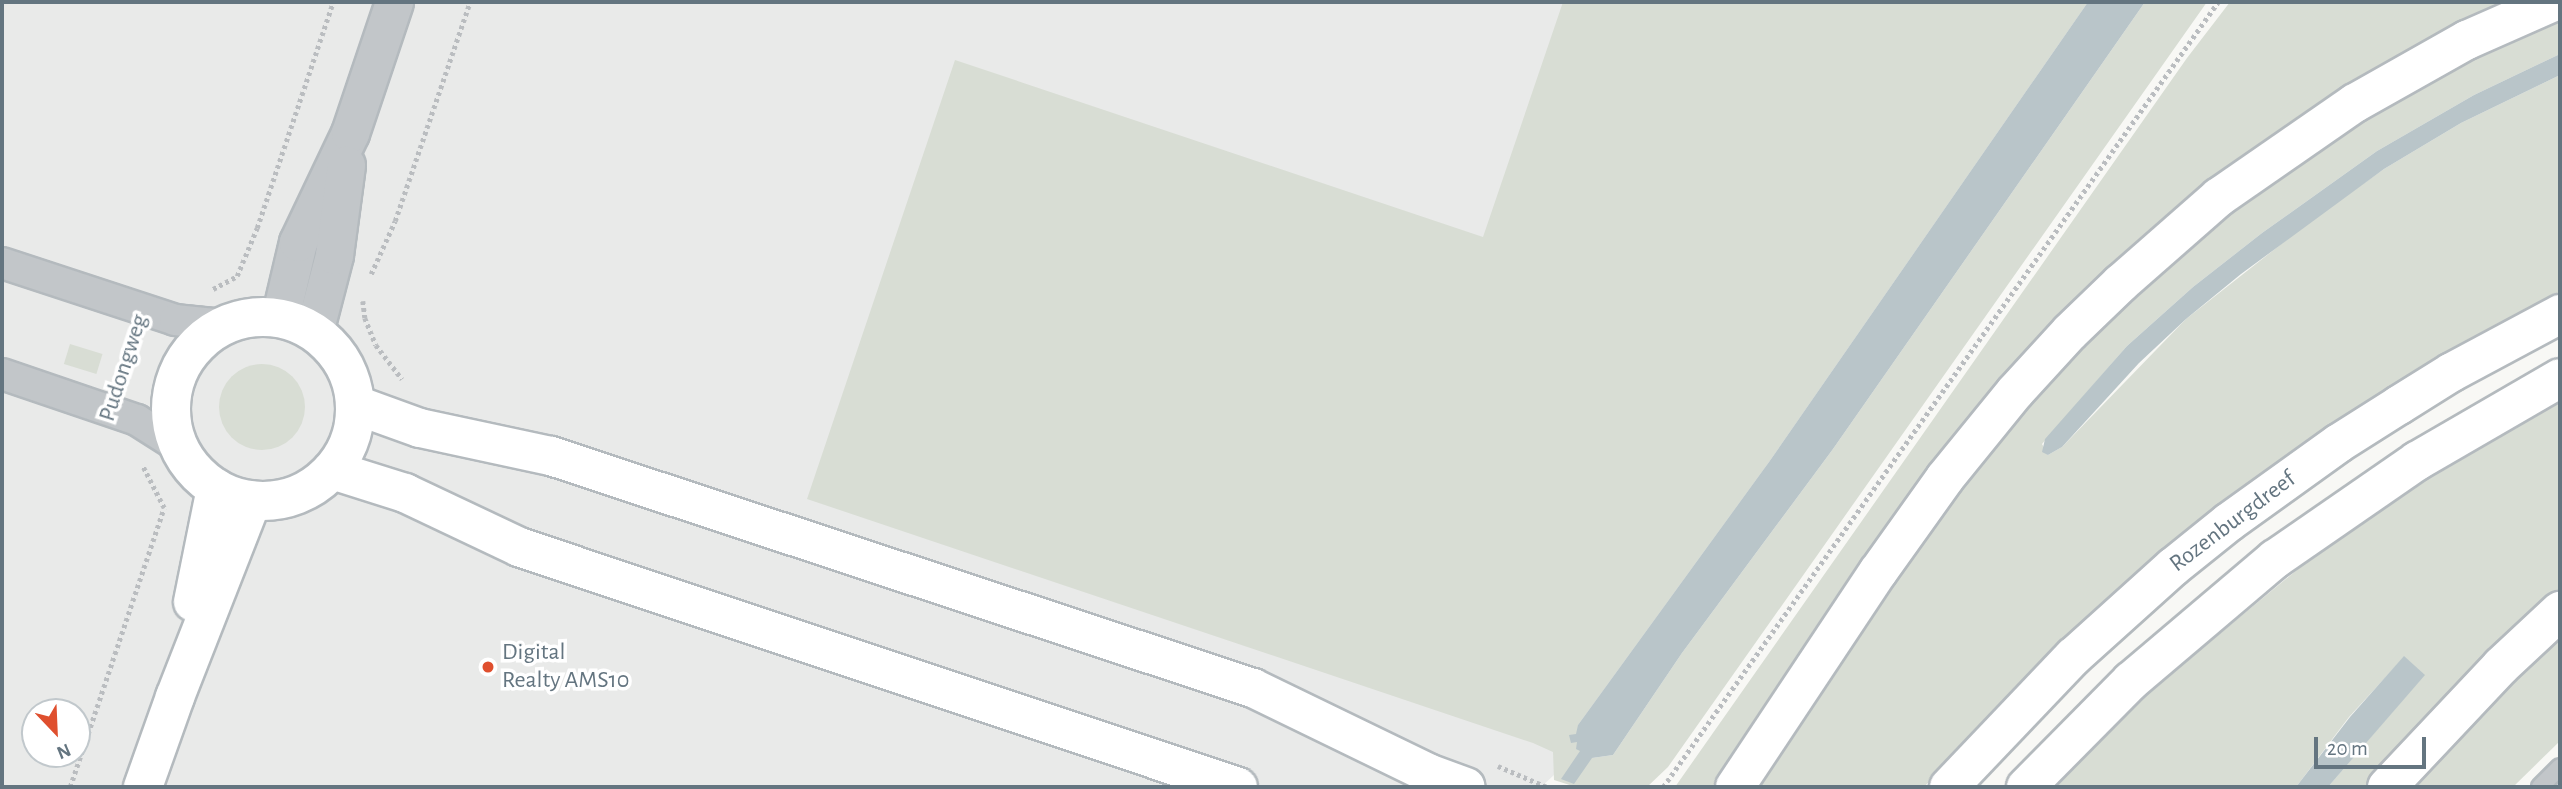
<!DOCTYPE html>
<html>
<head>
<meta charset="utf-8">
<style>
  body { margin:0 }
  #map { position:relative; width:2562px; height:789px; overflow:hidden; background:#f8f8f5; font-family:"Alegreya Sans",sans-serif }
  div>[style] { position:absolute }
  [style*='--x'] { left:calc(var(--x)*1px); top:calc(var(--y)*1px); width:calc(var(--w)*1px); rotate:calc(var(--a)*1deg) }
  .built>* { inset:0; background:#e9eae9 }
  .green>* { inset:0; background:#d8ddd4; transform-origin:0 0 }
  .round { border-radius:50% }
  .water>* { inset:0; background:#b9c5c9 }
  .path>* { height:4.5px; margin-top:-2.25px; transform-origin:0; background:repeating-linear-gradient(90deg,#babdc0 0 3.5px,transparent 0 7px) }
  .roads { filter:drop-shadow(2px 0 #b4babe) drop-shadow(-2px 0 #b4babe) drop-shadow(0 2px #b4babe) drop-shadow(0 -2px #b4babe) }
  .service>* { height:16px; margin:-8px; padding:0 8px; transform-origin:8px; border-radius:8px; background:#c2c6c9 }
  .minor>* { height:30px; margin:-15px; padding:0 15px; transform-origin:15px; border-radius:15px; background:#c2c6c9 }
  .tertiary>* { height:37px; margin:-18.5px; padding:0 18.5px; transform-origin:18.5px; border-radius:18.5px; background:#c2c6c9 }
  .secondary>* { height:38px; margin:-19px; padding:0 19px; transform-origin:19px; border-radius:19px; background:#fff }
  .secondary>.ring { margin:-19px; padding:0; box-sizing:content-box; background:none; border:38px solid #fff; border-radius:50% }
  .trunk>* { height:38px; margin:-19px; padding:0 19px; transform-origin:19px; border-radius:19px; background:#fff }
  .dots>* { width:19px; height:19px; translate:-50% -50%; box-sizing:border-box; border:4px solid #fff; border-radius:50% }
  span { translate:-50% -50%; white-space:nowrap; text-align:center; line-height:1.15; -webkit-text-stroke:7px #fff; paint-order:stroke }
  .street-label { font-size:24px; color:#647580 }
  .poi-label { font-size:24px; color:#647580 }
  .left { translate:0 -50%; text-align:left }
  .frame { position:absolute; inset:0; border:4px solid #647580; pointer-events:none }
  .north { position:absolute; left:21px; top:698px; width:70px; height:70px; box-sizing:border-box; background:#fff; border:2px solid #c1c8cc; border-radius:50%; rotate:157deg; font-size:19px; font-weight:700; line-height:28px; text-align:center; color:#647580 }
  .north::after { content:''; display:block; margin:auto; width:24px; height:32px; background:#df4f2e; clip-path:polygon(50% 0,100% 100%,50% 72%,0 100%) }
  .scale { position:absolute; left:2314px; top:737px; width:112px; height:32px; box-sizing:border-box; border:4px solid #647580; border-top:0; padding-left:9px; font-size:21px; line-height:24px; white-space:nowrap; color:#647580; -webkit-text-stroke:5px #fff; paint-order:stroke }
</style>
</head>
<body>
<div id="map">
  <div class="built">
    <div style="clip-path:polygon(evenodd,2px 2px,2088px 2px,1769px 462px,1580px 751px,1541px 787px,2px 787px,2px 2px,35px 712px,77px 712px,77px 754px,35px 754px,35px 712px)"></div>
  </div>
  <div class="green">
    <div style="clip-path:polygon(1563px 2px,2088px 2px,1769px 462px,1578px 725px,1578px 742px,1592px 758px,1613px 755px,1682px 653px,1833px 449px,2145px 2px,2207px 2px,1668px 767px,1647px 787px,1576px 787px,1554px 780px,1553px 752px,1533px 743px,807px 499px,955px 60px,1483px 237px)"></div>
    <div style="clip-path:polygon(2230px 2px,2523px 2px,2149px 240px,1727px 775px,1713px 787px,1675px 787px,2187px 58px)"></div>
    <div style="clip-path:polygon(2560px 11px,2560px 54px,2474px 95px,2377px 151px,2262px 233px,2193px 287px,2127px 346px,2042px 444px,2048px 455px,2062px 447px,2186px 319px,2308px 223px,2384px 169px,2461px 123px,2560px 75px,2560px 292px,2464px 343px,2343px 416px,2201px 519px,2066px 636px,1924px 787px,1751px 787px,1910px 546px,2072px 347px,2296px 156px)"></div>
    <div style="left:70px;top:344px;width:34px;height:21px;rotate:17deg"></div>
    <div class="round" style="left:219px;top:364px;width:86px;height:86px"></div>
    <div style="clip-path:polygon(2560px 402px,2560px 597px,2374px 787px,2328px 787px,2424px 675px,2404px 657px,2349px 717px,2296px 787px,2054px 787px,2154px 688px,2304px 564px,2428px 478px)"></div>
    <div style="clip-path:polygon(2560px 627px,2560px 741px,2513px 787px,2403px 787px)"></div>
  </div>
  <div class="water">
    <div style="clip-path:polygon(2088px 2px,2145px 2px,1833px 449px,1682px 653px,1613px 755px,1592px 758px,1574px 784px,1561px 779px,1580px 751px,1576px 749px,1577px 742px,1571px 743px,1569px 735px,1576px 734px,1578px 725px,1769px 462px)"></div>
    <div style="clip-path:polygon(2560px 54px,2560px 75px,2461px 123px,2384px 169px,2241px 274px,2186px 319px,2139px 363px,2062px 447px,2048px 455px,2042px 452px,2045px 439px,2127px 346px,2193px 287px,2262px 233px,2377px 151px,2474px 95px)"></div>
    <div style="clip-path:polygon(2404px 656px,2425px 675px,2328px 787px,2296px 787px,2350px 717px)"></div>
  </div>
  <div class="path">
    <div style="--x:371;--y:274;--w:58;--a:-65.6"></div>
    <div style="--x:395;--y:221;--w:231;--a:-71.1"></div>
    <div style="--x:213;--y:289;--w:27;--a:-28"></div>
    <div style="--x:237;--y:276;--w:52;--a:-67.4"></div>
    <div style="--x:257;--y:228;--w:238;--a:-71.4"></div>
    <div style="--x:363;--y:301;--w:17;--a:83"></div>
    <div style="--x:365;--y:318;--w:29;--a:68"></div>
    <div style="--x:376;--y:345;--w:43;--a:52.6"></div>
    <div style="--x:120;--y:381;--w:44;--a:-72.8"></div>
    <div style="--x:1498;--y:766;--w:53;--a:23.2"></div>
    <div style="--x:70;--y:787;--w:294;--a:-71.4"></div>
    <div style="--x:164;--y:508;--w:48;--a:-117.1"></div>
    <div style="--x:1663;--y:787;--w:961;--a:-54.74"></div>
  </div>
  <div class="roads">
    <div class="service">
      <div style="--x:2540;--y:787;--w:28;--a:-45"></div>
    </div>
    <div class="minor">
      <div style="--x:2;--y:263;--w:182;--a:18.2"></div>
      <div style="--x:175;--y:320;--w:49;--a:5.8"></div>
      <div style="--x:2;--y:374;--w:143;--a:18.8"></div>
      <div style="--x:137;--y:420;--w:49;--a:32.4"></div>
    </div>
    <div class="tertiary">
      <div style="--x:280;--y:318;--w:78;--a:-76.7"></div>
      <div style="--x:298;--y:242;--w:121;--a:-64.5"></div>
      <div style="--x:350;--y:133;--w:138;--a:-71.4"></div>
      <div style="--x:314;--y:332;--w:80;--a:-75.4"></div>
      <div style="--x:334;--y:255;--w:91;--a:-82.4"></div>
    </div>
    <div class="secondary">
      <div class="ring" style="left:171px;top:317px;width:146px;height:146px"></div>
      <div style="--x:193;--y:602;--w:116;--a:-78.6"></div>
      <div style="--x:143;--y:787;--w:96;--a:-70.4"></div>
      <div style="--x:175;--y:697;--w:211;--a:-68.6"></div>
    </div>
    <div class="trunk">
      <div style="--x:356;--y:405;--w:68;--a:19.8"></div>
      <div style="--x:420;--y:428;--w:134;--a:12.1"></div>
      <div style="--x:551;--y:456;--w:739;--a:18.29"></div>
      <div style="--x:1253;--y:688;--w:195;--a:25.9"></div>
      <div style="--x:1428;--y:773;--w:40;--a:20.2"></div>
      <div style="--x:332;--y:470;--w:77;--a:17.5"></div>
      <div style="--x:405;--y:493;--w:126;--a:25.3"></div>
      <div style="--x:519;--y:547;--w:758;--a:18.46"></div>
      <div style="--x:1735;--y:787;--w:258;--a:-56.4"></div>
      <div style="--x:1878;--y:572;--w:115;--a:-54.5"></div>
      <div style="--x:1945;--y:478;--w:111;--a:-50.9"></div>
      <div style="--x:2015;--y:392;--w:81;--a:-47.5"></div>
      <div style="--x:2070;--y:332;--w:71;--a:-43.9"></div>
      <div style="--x:2121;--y:283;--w:130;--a:-41.3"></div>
      <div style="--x:2219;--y:197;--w:165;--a:-34.7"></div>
      <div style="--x:2355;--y:103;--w:129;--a:-29.4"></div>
      <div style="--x:2467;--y:40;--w:94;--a:-23.8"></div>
      <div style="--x:1949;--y:787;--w:180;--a:-46.4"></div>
      <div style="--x:2073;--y:657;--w:135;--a:-42"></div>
      <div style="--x:2173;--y:567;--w:72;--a:-38.8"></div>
      <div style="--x:2229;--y:522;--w:135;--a:-35.7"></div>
      <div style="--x:2339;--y:443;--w:71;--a:-32.3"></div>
      <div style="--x:2399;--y:405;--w:62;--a:-31.9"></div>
      <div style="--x:2452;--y:372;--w:123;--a:-28.2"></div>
      <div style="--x:2026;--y:787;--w:149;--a:-45.3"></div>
      <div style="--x:2131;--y:681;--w:189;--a:-40.3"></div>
      <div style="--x:2275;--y:559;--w:173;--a:-34.6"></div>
      <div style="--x:2417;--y:461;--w:165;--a:-30.1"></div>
      <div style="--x:2387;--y:787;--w:166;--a:-46.7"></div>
      <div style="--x:2501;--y:666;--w:81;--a:-43"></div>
    </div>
  </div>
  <div class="dots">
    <div style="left:488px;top:667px;background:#df4f2e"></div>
  </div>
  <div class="street-label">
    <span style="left:124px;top:368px;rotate:-72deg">Pudongweg</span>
    <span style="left:2233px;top:522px;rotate:-37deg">Rozenburgdreef</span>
  </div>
  <div class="poi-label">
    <span class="left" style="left:502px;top:667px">Digital<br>Realty AMS10</span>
  </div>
  <div class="frame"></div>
  <div class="north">N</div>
  <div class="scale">20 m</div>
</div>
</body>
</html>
